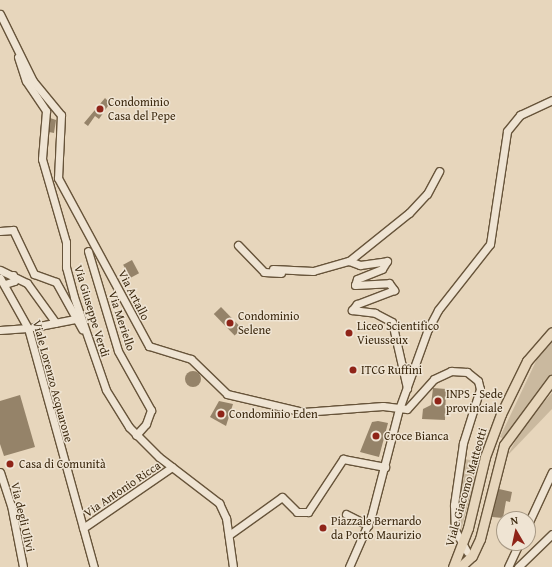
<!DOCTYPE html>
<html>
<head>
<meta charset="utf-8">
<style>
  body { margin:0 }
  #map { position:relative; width:552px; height:567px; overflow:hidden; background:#e7d6bc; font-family:"Gentium Book Plus",serif }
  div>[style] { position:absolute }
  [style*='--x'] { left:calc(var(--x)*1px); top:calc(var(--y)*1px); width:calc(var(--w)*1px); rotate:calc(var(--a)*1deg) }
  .green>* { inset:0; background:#cab99f }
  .building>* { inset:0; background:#958369; transform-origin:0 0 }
  .round { border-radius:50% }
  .roads { filter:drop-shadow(1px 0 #67543a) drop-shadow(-1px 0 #67543a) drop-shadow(0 1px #67543a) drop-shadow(0 -1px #67543a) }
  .minor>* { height:7px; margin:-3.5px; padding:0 3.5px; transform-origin:3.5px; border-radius:3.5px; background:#efe4d3 }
  .major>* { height:9px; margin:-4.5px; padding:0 4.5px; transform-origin:4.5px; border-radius:4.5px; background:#e7d6bc }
  .dots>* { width:11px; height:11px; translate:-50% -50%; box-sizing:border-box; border:2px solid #efe4d3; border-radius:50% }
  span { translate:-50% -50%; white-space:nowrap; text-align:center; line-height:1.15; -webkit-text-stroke:3px #efe4d3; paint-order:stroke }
  .poi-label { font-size:12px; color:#3c290f }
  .left { translate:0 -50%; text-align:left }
  .street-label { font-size:12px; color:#3c290f }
  .north { position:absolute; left:496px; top:511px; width:40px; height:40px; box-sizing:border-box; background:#efe4d3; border:1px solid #a79985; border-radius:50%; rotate:351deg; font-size:11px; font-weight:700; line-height:16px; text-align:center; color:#3c290f }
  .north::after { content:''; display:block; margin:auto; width:14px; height:18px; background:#8f2418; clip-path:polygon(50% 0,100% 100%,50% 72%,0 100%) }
</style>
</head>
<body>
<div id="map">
  <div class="green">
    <div style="clip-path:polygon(552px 342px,552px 374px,504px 439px,500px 437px,537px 359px)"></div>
    <div style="clip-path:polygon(552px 393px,552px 409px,507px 456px,526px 422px)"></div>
    <div style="clip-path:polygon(465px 459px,479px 462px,461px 531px,460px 498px)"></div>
  </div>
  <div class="building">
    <div style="clip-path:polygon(105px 98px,110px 103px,99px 119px,95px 116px,88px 126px,84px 123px)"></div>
    <div style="clip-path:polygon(50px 118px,56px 120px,54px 133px,49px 132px)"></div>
    <div style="left:132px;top:260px;width:15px;height:10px;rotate:62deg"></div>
    <div style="left:221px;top:307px;width:30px;height:10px;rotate:46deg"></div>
    <div class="round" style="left:185px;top:371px;width:16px;height:16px"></div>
    <div style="clip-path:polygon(433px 388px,446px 389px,445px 420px,422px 419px,423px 409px,431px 405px)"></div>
    <div style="clip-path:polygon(20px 395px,35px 447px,4px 456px,0 444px,0 401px)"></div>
    <div style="clip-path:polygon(219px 401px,233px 404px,226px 426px,210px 417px)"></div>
    <div style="clip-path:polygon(378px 421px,388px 423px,379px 457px,360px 452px,372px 422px)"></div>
    <div style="clip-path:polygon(499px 489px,512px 492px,510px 502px,506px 501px,503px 518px,492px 517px)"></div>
  </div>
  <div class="roads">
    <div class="minor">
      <div style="--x:0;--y:14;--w:75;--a:63.8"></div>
      <div style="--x:33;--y:81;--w:44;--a:50.5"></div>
      <div style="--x:61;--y:115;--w:63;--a:92.7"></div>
      <div style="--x:58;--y:178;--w:191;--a:61.6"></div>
      <div style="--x:149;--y:346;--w:44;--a:17.2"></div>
      <div style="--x:191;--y:359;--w:50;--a:44.2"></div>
      <div style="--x:227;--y:394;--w:78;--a:13.3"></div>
      <div style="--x:303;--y:412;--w:80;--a:-4.3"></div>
      <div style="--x:383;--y:406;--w:24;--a:7"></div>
      <div style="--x:407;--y:409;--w:40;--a:-48"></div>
      <div style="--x:434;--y:379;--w:19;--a:-25"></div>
      <div style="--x:451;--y:371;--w:16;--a:4"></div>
      <div style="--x:467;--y:372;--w:14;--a:39"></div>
      <div style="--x:478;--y:381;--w:8;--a:76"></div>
      <div style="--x:480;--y:389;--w:57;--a:107.5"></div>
      <div style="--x:463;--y:443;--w:63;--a:98.3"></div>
      <div style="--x:454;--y:505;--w:25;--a:88"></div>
      <div style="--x:455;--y:530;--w:25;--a:61"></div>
      <div style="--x:18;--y:57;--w:25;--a:72"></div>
      <div style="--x:26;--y:81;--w:36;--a:56"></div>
      <div style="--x:46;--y:111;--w:48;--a:94.8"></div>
      <div style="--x:42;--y:159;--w:86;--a:73.9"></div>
      <div style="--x:66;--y:242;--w:25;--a:90"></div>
      <div style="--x:66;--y:267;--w:31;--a:75"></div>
      <div style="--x:74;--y:297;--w:98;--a:71"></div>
      <div style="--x:106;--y:390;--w:44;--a:58.1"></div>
      <div style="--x:129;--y:427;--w:42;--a:45"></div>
      <div style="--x:159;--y:457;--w:76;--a:37.5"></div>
      <div style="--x:219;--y:503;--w:17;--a:65"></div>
      <div style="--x:226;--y:518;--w:49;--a:81.9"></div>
      <div style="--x:0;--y:231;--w:13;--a:-4"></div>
      <div style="--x:13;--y:230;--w:49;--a:64.5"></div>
      <div style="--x:34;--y:274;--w:23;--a:20"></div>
      <div style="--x:56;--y:282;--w:54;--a:61"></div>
      <div style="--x:238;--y:245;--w:37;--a:46"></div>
      <div style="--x:264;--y:272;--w:17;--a:3"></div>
      <div style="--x:88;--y:251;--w:104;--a:73.3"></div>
      <div style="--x:118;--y:351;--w:68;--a:60.8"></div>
      <div style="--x:151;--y:410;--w:15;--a:110"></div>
      <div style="--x:146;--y:424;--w:15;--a:132"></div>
      <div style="--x:349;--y:261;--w:12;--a:20"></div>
      <div style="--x:360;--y:265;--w:27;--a:-8"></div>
      <div style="--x:387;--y:261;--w:9;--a:122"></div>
      <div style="--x:382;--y:269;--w:27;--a:158"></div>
      <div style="--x:357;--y:279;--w:6;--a:108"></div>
      <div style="--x:355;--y:285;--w:34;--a:-3"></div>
      <div style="--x:389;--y:283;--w:9;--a:54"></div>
      <div style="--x:394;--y:290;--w:40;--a:159"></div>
      <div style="--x:357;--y:304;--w:8;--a:130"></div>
      <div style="--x:352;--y:310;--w:23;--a:7"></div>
      <div style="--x:375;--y:313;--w:19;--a:28"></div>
      <div style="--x:392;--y:322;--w:68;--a:77.2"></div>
      <div style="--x:273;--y:269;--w:40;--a:2.9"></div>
      <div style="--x:313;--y:271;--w:37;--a:-16"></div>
      <div style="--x:349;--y:261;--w:77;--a:-38.7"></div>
      <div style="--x:409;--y:213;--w:26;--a:-47"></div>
      <div style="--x:427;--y:194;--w:26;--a:-62"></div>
      <div style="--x:0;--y:270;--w:30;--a:26"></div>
      <div style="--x:27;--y:283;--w:49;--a:54.1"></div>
      <div style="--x:0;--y:278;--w:57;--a:60.8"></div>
      <div style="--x:28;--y:328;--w:248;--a:74.6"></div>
      <div style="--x:5;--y:284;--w:9;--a:-18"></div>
      <div style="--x:14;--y:281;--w:6;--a:-99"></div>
      <div style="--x:34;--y:327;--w:42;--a:-11"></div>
      <div style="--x:0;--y:330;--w:28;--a:-4"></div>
      <div style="--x:0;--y:472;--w:35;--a:72"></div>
      <div style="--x:11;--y:505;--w:63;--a:79"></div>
      <div style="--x:346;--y:514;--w:25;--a:27"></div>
      <div style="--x:528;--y:524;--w:57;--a:-65.2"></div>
      <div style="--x:83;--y:528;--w:108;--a:-34.4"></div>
      <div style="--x:229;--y:535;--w:65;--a:-35.6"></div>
      <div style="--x:282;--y:497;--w:21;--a:45"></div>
      <div style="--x:297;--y:512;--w:11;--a:0"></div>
      <div style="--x:308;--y:512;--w:64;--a:-56.6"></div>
      <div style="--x:343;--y:459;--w:43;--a:10.8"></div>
      <div style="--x:349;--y:567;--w:55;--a:-66.3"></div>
      <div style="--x:371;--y:517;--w:112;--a:-75.5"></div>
      <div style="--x:399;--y:409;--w:85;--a:-70.1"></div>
      <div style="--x:428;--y:329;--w:21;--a:-62"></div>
      <div style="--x:438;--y:310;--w:84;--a:-51.8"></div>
      <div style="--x:490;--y:244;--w:114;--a:-81.4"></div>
      <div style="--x:507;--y:131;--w:21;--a:-51"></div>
      <div style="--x:520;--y:115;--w:35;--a:-25"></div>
      <div style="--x:508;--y:567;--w:26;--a:-65"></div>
      <div style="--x:518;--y:567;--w:47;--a:-44.1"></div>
    </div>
    <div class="major">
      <div style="--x:453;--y:567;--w:42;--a:-69"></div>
      <div style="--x:468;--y:528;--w:73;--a:-76.5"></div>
      <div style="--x:485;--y:457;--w:46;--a:-69.6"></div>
      <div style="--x:501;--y:414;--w:59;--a:-63.9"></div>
      <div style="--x:527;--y:361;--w:38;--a:-49"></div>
      <div style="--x:460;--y:567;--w:16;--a:-43"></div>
      <div style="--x:472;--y:556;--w:19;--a:-65"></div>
      <div style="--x:480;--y:539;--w:97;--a:-75.7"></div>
      <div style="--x:504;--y:445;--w:81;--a:-53.6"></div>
    </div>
  </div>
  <div class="dots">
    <div style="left:100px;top:109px;background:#8f2418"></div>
    <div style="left:230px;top:323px;background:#8f2418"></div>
    <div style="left:349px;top:333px;background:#8f2418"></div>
    <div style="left:353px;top:370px;background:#8f2418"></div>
    <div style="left:438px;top:401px;background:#8f2418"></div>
    <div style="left:221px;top:414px;background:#8f2418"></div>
    <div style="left:376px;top:436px;background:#8f2418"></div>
    <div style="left:10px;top:464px;background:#8f2418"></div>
    <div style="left:323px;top:528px;background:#8f2418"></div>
  </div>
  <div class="poi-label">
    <span class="left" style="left:108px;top:109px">Condominio<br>Casa del Pepe</span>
    <span class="left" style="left:238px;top:323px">Condominio<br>Selene</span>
    <span class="left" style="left:357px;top:333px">Liceo Scientifico<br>Vieusseux</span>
    <span class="left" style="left:361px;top:370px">ITCG Ruffini</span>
    <span class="left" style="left:446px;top:401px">INPS - Sede<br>provinciale</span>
    <span class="left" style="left:229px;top:414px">Condominio Eden</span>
    <span class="left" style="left:384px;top:436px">Croce Bianca</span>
    <span class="left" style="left:19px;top:464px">Casa di Comunità</span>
    <span class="left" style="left:331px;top:528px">Piazzale Bernardo<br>da Porto Maurizio</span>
  </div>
  <div class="street-label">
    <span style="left:134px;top:295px;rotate:63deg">Via Artallo</span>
    <span style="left:92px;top:311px;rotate:73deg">Via Giuseppe Verdi</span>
    <span style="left:122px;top:321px;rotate:72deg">Via Meriello</span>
    <span style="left:53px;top:381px;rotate:75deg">Viale Lorenzo Acquarone</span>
    <span style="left:466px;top:487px;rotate:-74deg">Viale Giacomo Matteotti</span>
    <span style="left:122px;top:489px;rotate:-34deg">Via Antonio Ricca</span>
    <span style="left:23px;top:517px;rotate:77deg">Via degli Ulivi</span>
  </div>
  <div class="north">N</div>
</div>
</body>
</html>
